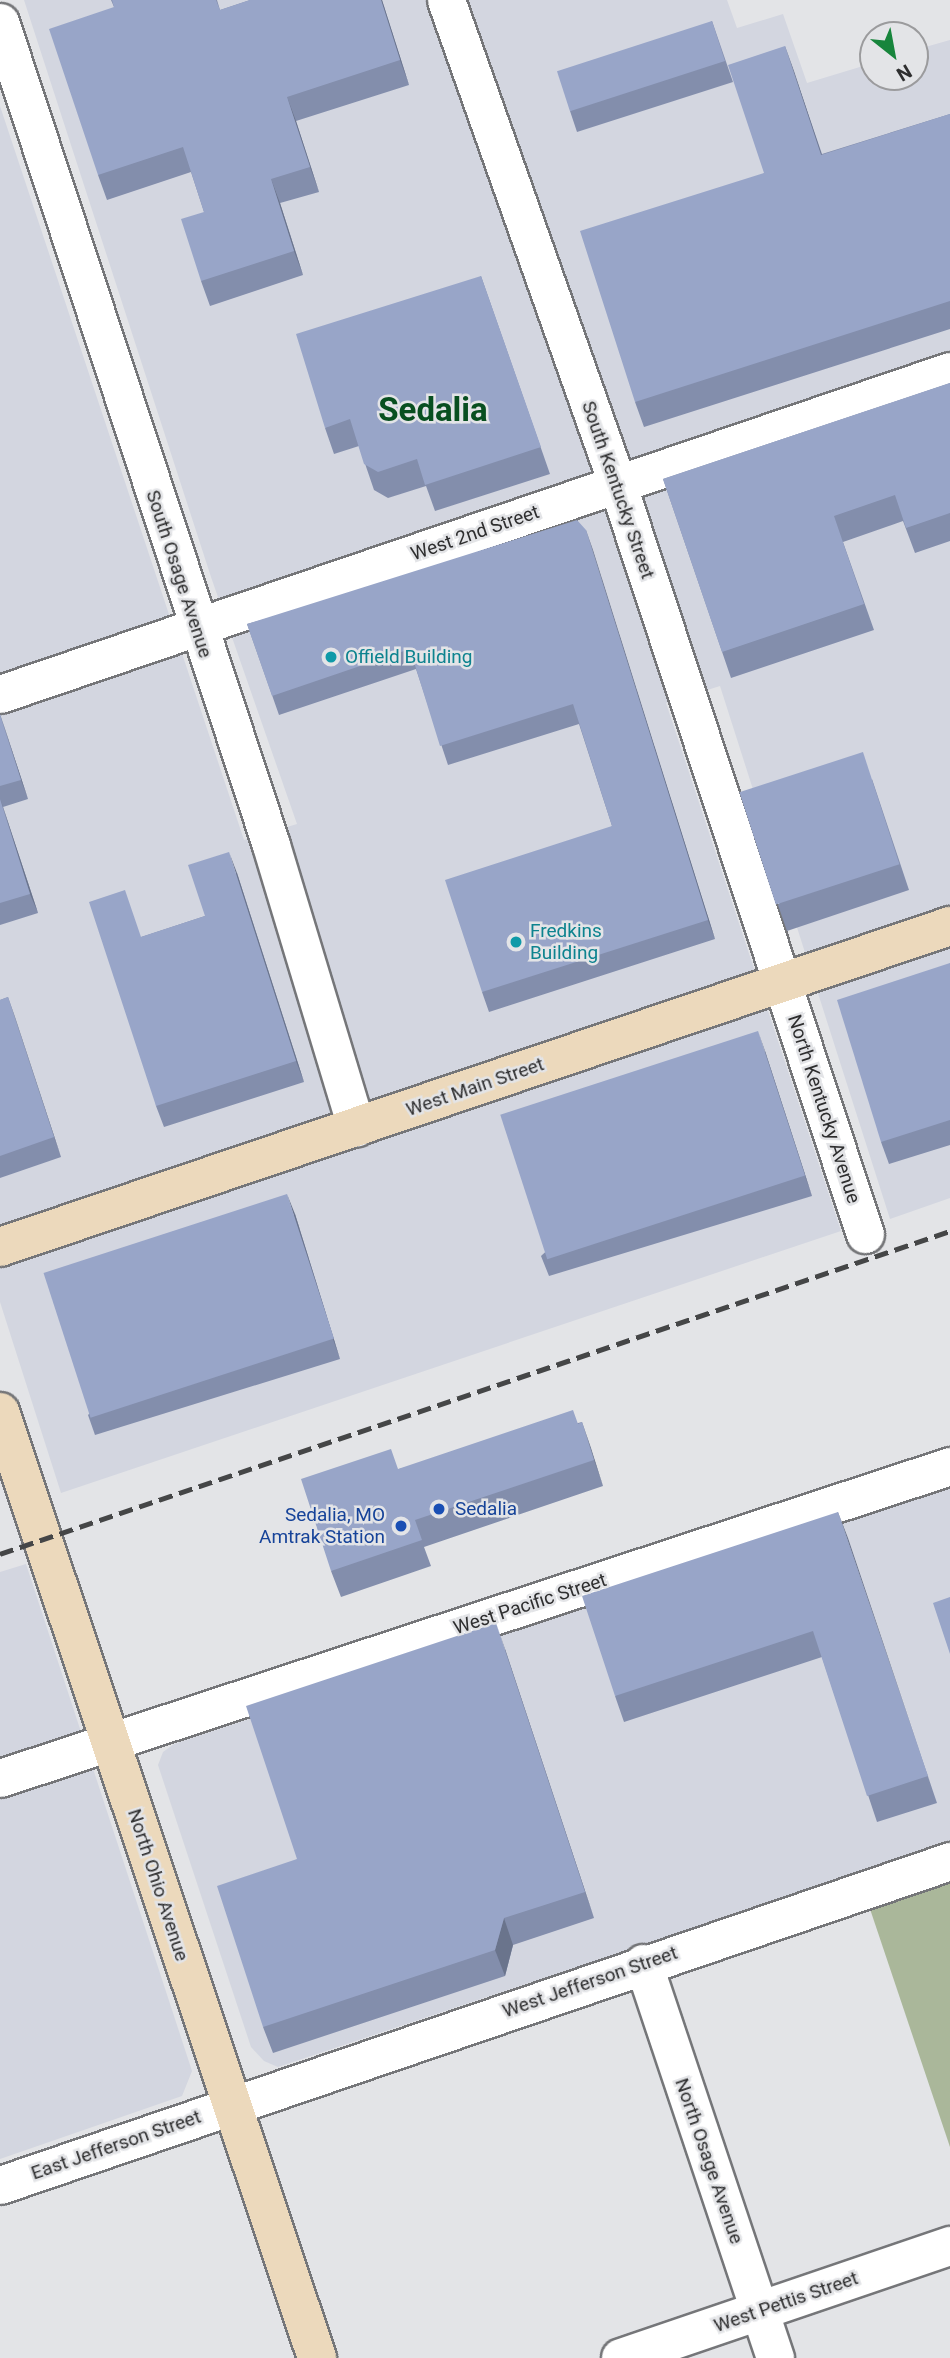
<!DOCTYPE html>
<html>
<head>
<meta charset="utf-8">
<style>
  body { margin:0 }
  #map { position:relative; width:950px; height:2358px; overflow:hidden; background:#e3e4e7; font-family:Roboto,sans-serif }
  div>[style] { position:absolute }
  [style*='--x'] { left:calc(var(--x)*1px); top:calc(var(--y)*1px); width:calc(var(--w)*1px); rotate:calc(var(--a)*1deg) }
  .built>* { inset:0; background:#d3d6e0 }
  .green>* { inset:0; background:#aab79a }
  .roads { filter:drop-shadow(2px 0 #757679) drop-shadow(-2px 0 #757679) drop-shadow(0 2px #757679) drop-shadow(0 -2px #757679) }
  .minor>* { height:37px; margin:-18.5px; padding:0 18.5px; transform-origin:18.5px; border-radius:18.5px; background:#fff }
  .tertiary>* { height:38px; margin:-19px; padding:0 19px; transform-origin:19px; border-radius:19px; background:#fff }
  .secondary>* { height:38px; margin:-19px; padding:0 19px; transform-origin:19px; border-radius:19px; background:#ecd9bc }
  .rail>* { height:5px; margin-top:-2.5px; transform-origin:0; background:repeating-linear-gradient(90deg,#454647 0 14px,transparent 0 21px) }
  .wall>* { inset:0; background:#838eac }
  .shaded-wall>* { inset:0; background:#6a748c }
  .building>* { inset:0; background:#98a5c8; transform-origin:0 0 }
  .dots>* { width:19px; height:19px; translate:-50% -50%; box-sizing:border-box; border:4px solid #e3e4e7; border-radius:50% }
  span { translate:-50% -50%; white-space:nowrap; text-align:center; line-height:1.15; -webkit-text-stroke:5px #e3e4e7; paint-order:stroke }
  .street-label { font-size:19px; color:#2e2e2f }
  .culture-label { font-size:19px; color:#0d838f }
  .left { translate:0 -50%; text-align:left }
  .transit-label { font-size:19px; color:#164399 }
  .right { translate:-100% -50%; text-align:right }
  .town-label { font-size:33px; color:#084f20; font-weight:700 }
  .north { position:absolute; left:859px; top:21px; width:70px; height:70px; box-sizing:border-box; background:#e3e4e7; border:2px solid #9b9b9d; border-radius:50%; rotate:149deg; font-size:19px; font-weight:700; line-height:28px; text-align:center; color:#2e2e2f }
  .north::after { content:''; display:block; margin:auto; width:24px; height:32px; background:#17853c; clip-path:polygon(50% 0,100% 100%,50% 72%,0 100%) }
</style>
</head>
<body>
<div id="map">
  <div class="built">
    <div style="clip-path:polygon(24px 0,727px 0,737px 28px,783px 14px,807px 83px,873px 63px,873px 77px,915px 77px,915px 50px,950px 40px,950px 1198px,890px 1219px,720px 686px,666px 703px,841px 1231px,61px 1493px,0 1302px,0 106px,244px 840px,297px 824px,211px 577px)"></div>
    <div style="clip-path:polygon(950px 1485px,950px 1842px,278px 2067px,264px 2061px,251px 2047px,158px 1765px,163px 1752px,174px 1744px)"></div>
    <div style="clip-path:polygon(26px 1564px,192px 2071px,182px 2096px,0 2159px,0 1572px)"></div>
  </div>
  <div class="green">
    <div style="clip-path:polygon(950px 1881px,950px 2147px,869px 1906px)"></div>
  </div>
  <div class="roads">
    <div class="minor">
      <div style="--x:446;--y:0;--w:512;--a:70.5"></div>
      <div style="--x:617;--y:483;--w:791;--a:71.73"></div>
      <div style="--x:0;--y:22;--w:866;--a:71.77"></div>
      <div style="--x:271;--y:845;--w:295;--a:73.2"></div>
      <div style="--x:0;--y:694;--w:1003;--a:-18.78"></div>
      <div style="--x:0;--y:1778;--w:1000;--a:-18.18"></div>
      <div style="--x:643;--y:1963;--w:416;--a:71.5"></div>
      <div style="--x:0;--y:2185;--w:1004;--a:-18.83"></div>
    </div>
    <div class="tertiary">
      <div style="--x:621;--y:2358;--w:348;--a:-18.8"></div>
    </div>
    <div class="secondary">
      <div style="--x:0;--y:1247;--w:1003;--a:-18.67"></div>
      <div style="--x:0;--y:1412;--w:998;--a:71.47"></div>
    </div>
  </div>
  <div class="rail">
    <div style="--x:0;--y:1554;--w:1003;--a:-18.78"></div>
  </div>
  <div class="wall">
    <div style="clip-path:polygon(111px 0,217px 0,220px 10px,250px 0,382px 0,409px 85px,296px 121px,319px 192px,280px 203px,303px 275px,210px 306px,201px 281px,204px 212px,191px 172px,107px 200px,98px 175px,114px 7px)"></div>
    <div style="clip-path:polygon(712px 21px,733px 82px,577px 132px,570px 111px)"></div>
    <div style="clip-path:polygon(785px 46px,822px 154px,950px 114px,950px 329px,644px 427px,635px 402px,764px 173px)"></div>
    <div style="clip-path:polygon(481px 276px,550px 474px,435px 511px,426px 486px,388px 498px,374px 490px,359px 446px,334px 454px,325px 428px)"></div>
    <div style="clip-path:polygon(950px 383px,950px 541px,915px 553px,903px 521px,843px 542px,874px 630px,731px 678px,663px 479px)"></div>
    <div style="clip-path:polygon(586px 530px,715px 939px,489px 1012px,482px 992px,612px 826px,579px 724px,448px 765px,416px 669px,279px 715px,247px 624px)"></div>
    <div style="clip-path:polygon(0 714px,28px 799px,3px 807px,38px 913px,0 925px)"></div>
    <div style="clip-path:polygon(872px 779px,909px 890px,787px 931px,778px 905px)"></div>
    <div style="clip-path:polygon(237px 873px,304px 1082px,164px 1127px,156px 1106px,141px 937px,205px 916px)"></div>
    <div style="clip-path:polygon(950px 963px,950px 1145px,889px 1164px,881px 1142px)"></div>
    <div style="clip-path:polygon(8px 997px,61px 1157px,0 1178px,0 1000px)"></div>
    <div style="clip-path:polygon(765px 1051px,812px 1196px,549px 1276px,541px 1256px)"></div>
    <div style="clip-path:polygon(295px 1214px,340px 1359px,95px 1435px,88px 1415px)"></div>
    <div style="clip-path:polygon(582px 1422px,603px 1486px,424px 1547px,431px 1566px,341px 1597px,331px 1571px,399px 1469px)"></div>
    <div style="clip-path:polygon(838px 1512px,937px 1803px,877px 1822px,822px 1657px,624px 1722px,615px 1696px)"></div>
    <div style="clip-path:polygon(505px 1649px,594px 1918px,513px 1945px,505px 1976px,273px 2053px,263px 2027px,297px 1859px)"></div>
  </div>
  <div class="shaded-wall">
    <div style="clip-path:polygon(381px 0,382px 0,409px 85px,400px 60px)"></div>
    <div style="clip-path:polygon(785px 46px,794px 71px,830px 180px,821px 155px)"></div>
    <div style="clip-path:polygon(287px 97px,296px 121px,319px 192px,310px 167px)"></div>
    <div style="clip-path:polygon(271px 179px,280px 203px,303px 275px,294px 251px)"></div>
    <div style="clip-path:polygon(586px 530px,593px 550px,715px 939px,708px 920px)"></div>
    <div style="clip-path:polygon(0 714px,5px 729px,28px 799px,21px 780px)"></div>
    <div style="clip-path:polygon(0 798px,3px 807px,38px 913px,30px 894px)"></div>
    <div style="clip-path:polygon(229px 852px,237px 873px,304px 1082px,296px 1061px)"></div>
    <div style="clip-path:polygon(8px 997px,15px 1017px,61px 1157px,54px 1137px)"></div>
    <div style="clip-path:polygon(758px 1031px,765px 1051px,812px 1196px,805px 1176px)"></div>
    <div style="clip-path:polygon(287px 1194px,295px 1214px,340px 1359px,333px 1339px)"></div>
    <div style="clip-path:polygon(582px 1422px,591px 1448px,603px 1486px,594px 1460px)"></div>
    <div style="clip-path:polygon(838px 1512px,848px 1538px,937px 1803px,928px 1776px)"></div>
    <div style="clip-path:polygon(496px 1623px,505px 1649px,594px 1918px,585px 1892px)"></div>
    <div style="clip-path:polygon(504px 1918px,513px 1945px,505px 1976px,495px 1950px)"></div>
  </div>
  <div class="building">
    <div style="clip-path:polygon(112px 0,216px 0,220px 10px,250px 0,381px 0,400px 60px,287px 97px,310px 167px,271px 179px,294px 251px,201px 281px,181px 219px,204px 212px,183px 147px,98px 175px,49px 29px,114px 7px)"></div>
    <div style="left:712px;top:21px;width:42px;height:163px;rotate:72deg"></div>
    <div style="clip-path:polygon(785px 46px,821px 155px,950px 114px,950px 301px,635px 402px,580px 231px,764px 173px,728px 65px)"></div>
    <div style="clip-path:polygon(481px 276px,541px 447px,425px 485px,417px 459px,378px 472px,364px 464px,350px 419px,325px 428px,296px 334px)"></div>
    <div style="clip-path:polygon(950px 383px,950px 513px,906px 528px,895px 495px,834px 516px,864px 604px,722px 652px,663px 479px)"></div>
    <div style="clip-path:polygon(577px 520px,586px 530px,708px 920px,482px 992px,445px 880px,612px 826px,573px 704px,440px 746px,410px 649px,272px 696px,247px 624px)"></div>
    <div style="clip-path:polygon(0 715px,21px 780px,0 786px)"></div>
    <div style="left:863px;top:752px;width:118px;height:130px;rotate:72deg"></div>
    <div style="clip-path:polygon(0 799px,30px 894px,0 903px)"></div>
    <div style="clip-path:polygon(229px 852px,296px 1061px,156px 1106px,89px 902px,125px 890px,141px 937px,205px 916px,188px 865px)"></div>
    <div style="clip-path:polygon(950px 963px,950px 1120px,881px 1142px,837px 1000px)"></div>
    <div style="clip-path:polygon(8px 997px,54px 1137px,0 1156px,0 1000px)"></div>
    <div style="left:758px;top:1031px;width:152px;height:271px;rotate:72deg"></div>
    <div style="left:287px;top:1194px;width:152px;height:256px;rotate:72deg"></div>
    <div style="clip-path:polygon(573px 1410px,578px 1424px,582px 1422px,594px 1460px,415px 1520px,422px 1540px,331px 1571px,301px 1479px,391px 1449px,398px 1469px)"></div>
    <div style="clip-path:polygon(838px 1512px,928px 1776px,867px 1796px,813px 1631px,615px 1696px,582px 1596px)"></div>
    <div style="clip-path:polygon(950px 1597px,950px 1654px,933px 1603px)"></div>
    <div style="clip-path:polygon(496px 1623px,585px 1892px,504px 1918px,495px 1950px,263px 2027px,217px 1886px,297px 1859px,246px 1706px)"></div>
  </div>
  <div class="dots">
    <div style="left:331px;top:657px;background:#0f9aa8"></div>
    <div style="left:516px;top:942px;background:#0f9aa8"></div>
    <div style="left:439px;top:1509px;background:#1a4fb4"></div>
    <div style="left:401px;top:1526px;background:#1a4fb4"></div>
  </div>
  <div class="street-label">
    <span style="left:618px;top:490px;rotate:71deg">South Kentucky Street</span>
    <span style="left:475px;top:533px;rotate:-19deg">West 2nd Street</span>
    <span style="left:179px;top:574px;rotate:72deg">South Osage Avenue</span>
    <span style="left:475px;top:1087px;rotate:-19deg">West Main Street</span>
    <span style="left:824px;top:1109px;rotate:72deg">North Kentucky Avenue</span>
    <span style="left:530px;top:1604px;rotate:-18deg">West Pacific Street</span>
    <span style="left:158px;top:1885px;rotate:72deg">North Ohio Avenue</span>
    <span style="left:590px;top:1982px;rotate:-19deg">West Jefferson Street</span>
    <span style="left:116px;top:2145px;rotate:-19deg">East Jefferson Street</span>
    <span style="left:709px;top:2161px;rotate:71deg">North Osage Avenue</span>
    <span style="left:786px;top:2302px;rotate:-19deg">West Pettis Street</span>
  </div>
  <div class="culture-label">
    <span class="left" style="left:345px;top:657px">Offield Building</span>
    <span class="left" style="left:530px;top:942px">Fredkins<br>Building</span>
  </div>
  <div class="transit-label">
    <span class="left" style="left:455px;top:1509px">Sedalia</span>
    <span class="right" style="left:385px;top:1526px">Sedalia, MO<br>Amtrak Station</span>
  </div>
  <div class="town-label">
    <span style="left:433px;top:410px">Sedalia</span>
  </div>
  <div class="north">N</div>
</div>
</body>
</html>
